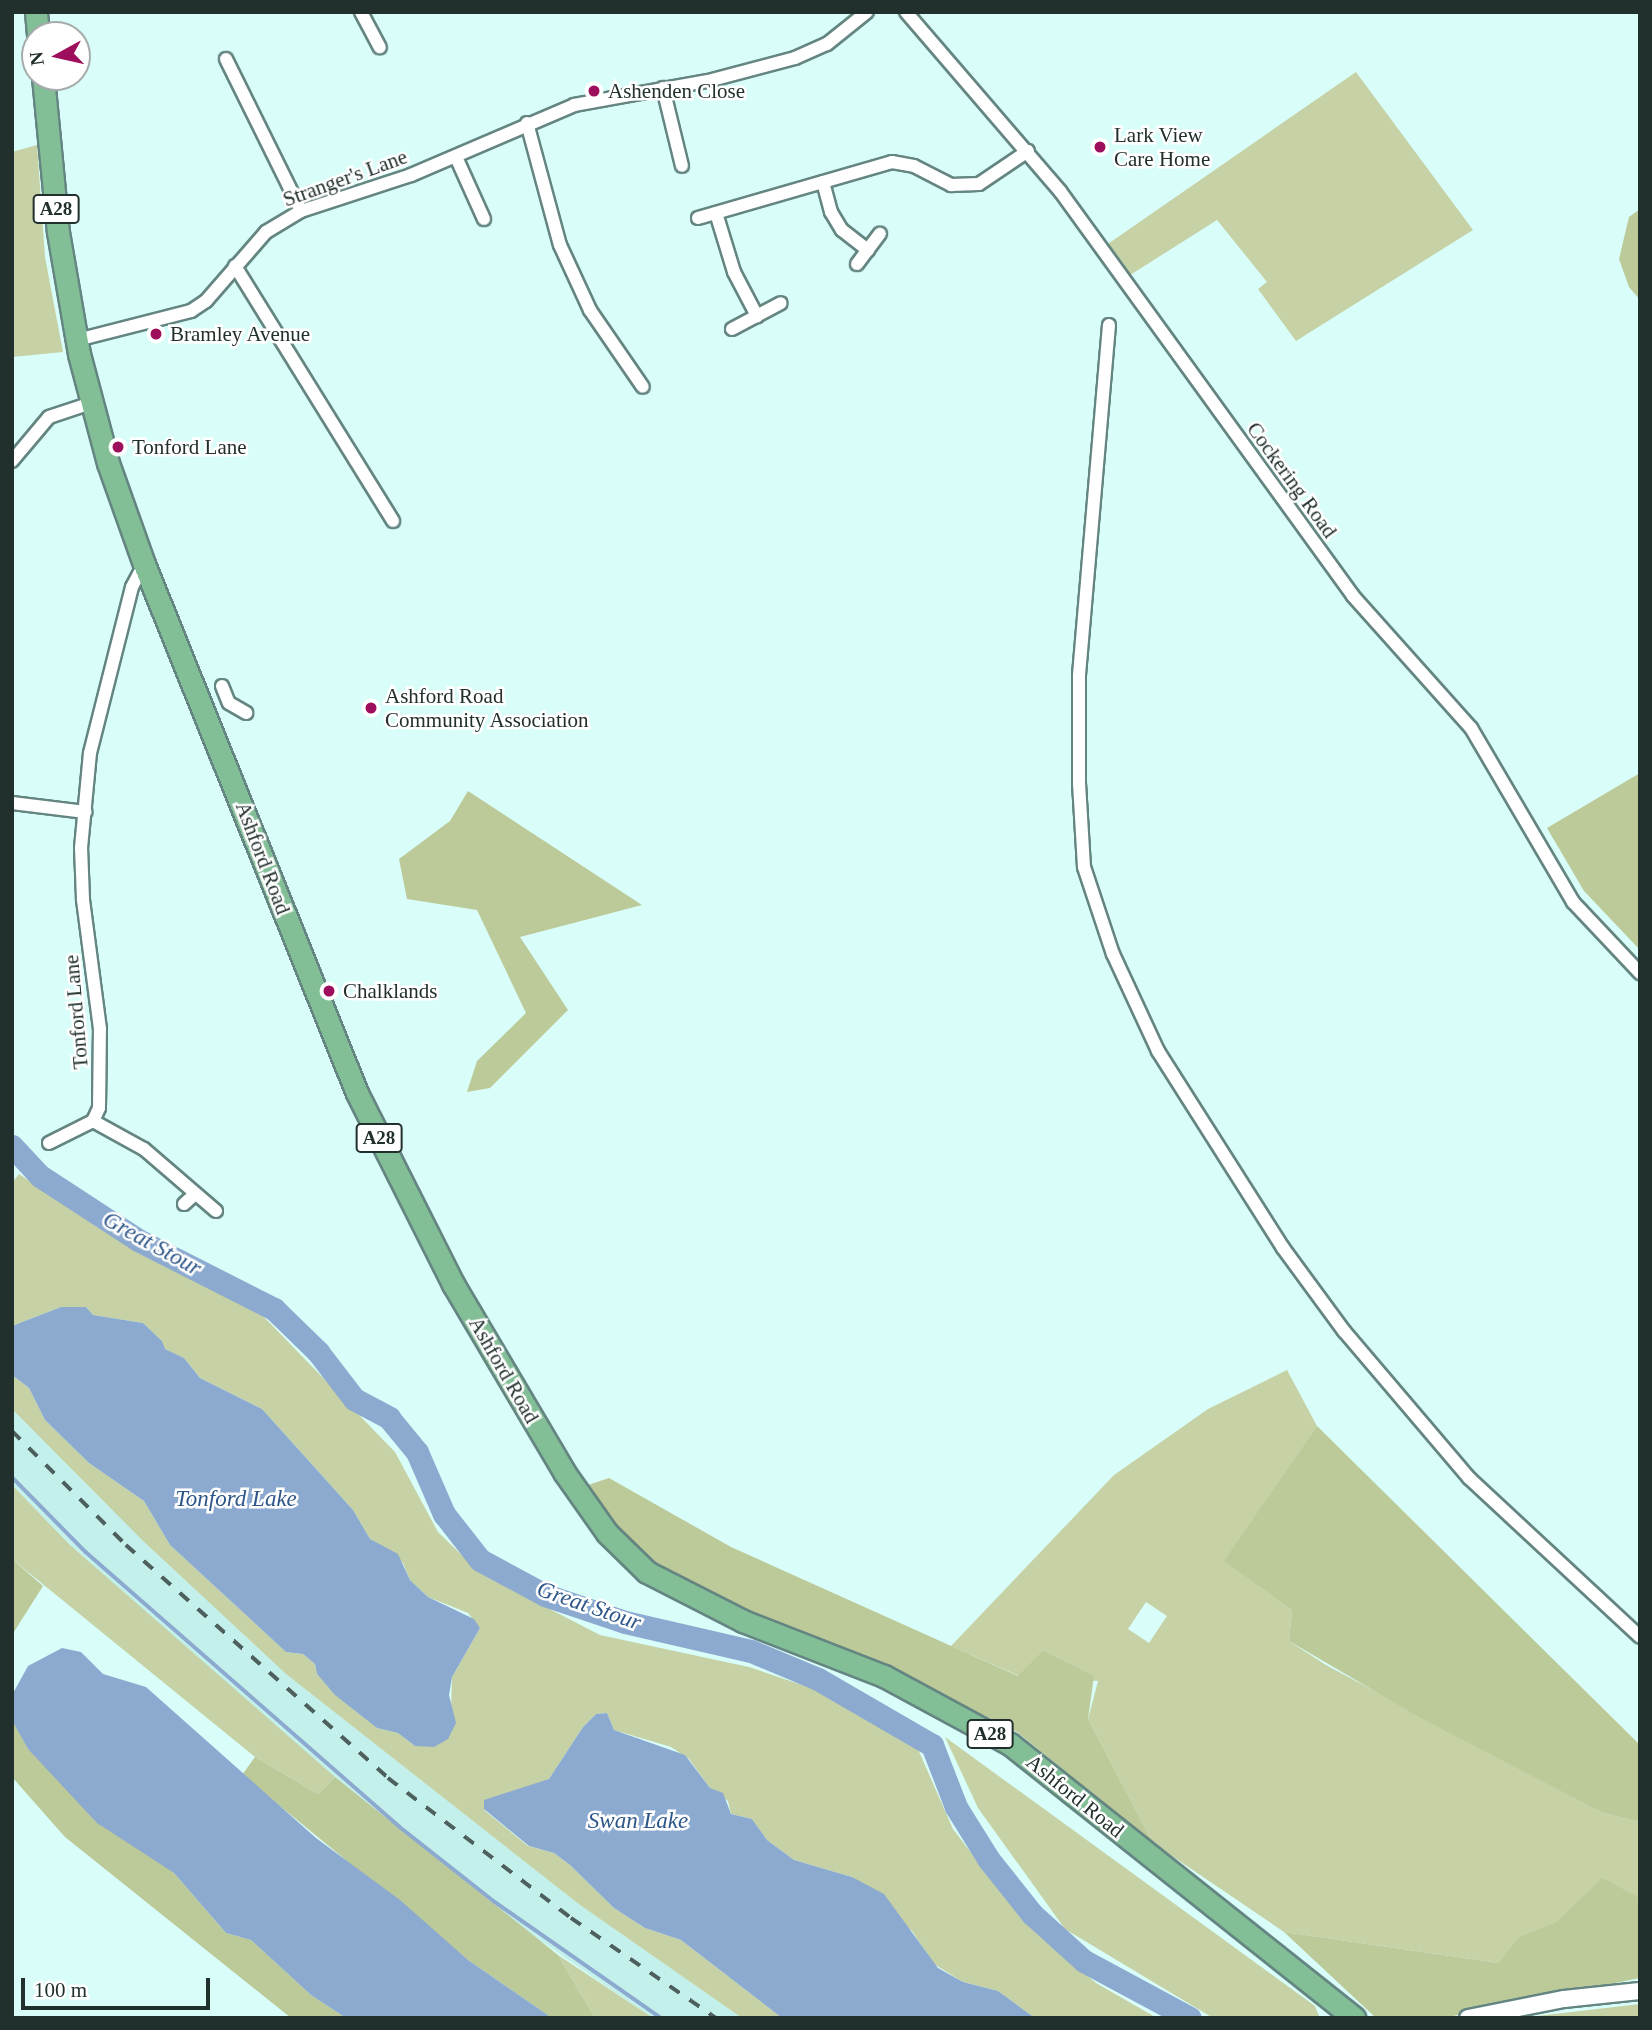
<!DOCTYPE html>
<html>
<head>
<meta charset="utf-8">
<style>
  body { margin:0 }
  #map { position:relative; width:1652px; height:2030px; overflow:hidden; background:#d9fdf9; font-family:"Times New Roman",serif }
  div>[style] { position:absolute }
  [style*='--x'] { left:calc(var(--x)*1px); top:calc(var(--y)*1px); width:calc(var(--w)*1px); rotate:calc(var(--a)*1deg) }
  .built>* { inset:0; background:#c4f0eb }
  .green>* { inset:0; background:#c6d2a5 }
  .forest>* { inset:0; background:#bcc999 }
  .water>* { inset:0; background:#8caad0 }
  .stream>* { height:3.5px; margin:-1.75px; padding:0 1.75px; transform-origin:1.75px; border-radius:1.75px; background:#8caad0 }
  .river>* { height:23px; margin:-11.5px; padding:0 11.5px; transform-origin:11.5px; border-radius:11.5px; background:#8caad0 }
  .roads { filter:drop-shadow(2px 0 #648581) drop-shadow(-2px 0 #648581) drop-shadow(0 2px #648581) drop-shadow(0 -2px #648581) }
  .minor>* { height:12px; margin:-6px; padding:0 6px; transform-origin:6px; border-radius:6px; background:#fff }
  .tertiary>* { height:16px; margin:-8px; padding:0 8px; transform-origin:8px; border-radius:8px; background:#fff }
  .trunk>* { height:21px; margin:-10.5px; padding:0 10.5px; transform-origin:10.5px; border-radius:10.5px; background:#82be96 }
  .rail>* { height:3.5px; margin-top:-1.75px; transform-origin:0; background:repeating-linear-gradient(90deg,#4d605d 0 12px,transparent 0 24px) }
  .dots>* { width:19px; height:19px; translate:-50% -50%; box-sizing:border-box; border:4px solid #fff; border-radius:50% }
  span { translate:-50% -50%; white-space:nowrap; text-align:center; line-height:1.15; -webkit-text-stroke:5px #fff; paint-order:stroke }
  .shield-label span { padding:2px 5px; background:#fff; border:2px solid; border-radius:5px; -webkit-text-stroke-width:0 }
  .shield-label { font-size:19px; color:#212f2d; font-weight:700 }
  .poi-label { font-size:21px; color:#212f2d }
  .left { translate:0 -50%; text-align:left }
  .street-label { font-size:21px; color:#212f2d }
  .water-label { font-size:23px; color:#2e5789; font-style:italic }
  .frame { position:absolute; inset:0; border:14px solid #212f2d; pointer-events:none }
  .north { position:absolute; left:21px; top:21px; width:70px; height:70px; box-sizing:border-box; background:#fff; border:2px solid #a6acab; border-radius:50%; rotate:262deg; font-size:19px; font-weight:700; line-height:28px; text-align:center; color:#212f2d }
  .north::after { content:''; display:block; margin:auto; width:24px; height:32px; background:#9d0f5c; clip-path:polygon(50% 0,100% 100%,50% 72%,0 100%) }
  .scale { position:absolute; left:21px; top:1978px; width:189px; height:32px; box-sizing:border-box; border:4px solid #212f2d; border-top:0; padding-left:9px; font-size:21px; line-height:24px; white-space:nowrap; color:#212f2d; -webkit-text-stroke:5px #fff; paint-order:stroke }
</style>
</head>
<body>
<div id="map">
  <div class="built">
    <div style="clip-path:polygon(12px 1409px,143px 1541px,286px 1674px,580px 1905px,742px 2018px,652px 2018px,492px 1907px,303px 1751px,70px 1545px,12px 1485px)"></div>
  </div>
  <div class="green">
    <div style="clip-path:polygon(1356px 72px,1473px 230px,1296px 341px,1258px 289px,1267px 282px,1217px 220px,1127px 277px,1105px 246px)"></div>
    <div style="clip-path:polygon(37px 145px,45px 257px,63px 352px,12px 357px,12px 152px)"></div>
    <div style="clip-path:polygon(19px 1174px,97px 1227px,263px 1316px,395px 1452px,438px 1532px,480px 1573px,600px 1635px,749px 1667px,820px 1691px,914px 1740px,953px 1829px,1024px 1922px,1096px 1983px,1157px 2018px,1035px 2018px,998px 1991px,963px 1982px,934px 1964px,912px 1931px,852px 1877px,794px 1860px,767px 1840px,752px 1819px,731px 1814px,728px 1801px,710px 1788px,689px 1759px,671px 1747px,614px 1730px,607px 1713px,596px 1714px,583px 1727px,549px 1779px,484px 1810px,528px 1846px,554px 1853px,570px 1865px,614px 1908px,645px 1928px,681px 1940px,782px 2018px,742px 2018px,580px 1905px,286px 1674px,143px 1541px,12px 1409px,12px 1375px,29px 1388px,45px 1420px,89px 1463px,144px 1501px,170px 1545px,286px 1652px,303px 1654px,315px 1664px,317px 1674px,336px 1695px,377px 1728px,398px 1733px,415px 1746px,451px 1714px,452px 1677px,480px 1628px,468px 1613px,428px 1597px,410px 1580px,403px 1563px,370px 1539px,353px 1510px,262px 1409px,200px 1378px,184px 1358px,164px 1349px,162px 1341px,143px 1323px,93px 1315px,86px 1307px,61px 1307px,12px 1326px,12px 1183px)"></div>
    <div style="clip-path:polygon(evenodd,1287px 1370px,1317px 1426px,1225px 1561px,1292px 1610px,1289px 1641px,1326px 1665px,1603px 1813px,1640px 1822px,1640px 1948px,1499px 1963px,1284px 1932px,1153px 1843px,1088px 1719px,1098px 1681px,1019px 1676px,951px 1646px,1114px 1475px,1208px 1409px,1287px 1370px,1146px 1602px,1167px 1616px,1149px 1643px,1128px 1629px,1146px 1602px)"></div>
    <div style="clip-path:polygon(12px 1485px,70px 1545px,335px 1777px,318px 1794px,255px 1757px,12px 1559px)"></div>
    <div style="clip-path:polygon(945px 1737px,1315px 2006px,1320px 2018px,1213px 2018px,1065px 1929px,978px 1808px)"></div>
    <div style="clip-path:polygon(558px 1955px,653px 2018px,595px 2018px)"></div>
    <div style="clip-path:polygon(1640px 2004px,1640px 2018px,1519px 2018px)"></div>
  </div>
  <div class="forest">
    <div style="clip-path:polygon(1640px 209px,1640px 300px,1629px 287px,1619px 259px,1629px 217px)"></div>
    <div style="clip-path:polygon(1640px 773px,1640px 950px,1584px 891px,1547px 828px)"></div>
    <div style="clip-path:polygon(468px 791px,642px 905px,520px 937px,568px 1010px,490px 1088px,467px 1092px,477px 1061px,526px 1013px,477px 910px,407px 899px,399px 859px,450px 821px)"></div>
    <div style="clip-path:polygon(1317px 1426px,1640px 1745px,1640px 1822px,1603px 1813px,1419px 1717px,1289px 1641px,1292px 1610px,1224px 1561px)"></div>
    <div style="clip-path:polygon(609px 1478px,731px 1547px,1018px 1676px,1043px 1651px,1094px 1676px,1088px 1719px,1153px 1843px,1017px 1732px,885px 1666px,725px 1606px,654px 1565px,628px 1540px,588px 1485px)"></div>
    <div style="clip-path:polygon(12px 1559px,43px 1586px,12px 1635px)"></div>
    <div style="clip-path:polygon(12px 1719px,28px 1749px,174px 1873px,226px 1933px,251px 1940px,311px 1995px,346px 2018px,291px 2018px,65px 1837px,12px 1777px)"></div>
    <div style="clip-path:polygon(255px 1757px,318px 1794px,335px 1777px,558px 1955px,595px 2018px,552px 2018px,468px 1960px,242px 1775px)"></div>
    <div style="clip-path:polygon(1602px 1878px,1640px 1898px,1640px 1978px,1443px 2018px,1376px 2018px,1284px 1932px,1499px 1963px,1519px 1937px,1557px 1922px)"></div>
  </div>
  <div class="water">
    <div style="clip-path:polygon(61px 1307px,86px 1307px,93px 1315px,143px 1323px,162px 1341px,165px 1349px,184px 1358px,200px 1378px,262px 1409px,353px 1510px,370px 1539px,398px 1554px,410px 1580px,428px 1597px,474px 1619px,480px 1628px,452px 1677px,449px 1695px,456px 1723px,448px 1739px,434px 1747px,415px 1746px,398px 1733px,377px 1728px,335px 1695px,317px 1674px,315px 1664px,303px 1654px,286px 1652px,170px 1545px,144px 1501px,89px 1463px,45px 1420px,29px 1388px,12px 1375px,12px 1326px)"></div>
    <div style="clip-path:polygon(62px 1648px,81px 1652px,103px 1674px,146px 1687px,316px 1838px,400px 1900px,468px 1960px,552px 2018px,346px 2018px,311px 1995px,251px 1940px,226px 1933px,174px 1873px,97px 1823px,28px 1749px,13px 1722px,12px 1695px,28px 1666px)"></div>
    <div style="clip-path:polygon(607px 1713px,614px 1730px,685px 1755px,710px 1788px,723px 1793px,731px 1814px,752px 1819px,767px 1840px,794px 1860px,852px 1877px,884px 1894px,938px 1968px,963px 1982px,998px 1991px,1035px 2018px,782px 2018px,681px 1940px,645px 1928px,614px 1908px,570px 1865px,554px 1853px,529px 1846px,484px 1809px,484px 1800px,549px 1779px,583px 1727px,596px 1714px)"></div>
  </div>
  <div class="stream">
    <div style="--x:12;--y:1477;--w:105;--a:45.4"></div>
    <div style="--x:86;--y:1552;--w:417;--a:41.2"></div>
    <div style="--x:400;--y:1827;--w:121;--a:38.3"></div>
    <div style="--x:495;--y:1902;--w:203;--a:34.9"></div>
  </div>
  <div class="river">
    <div style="--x:12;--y:1146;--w:41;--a:47"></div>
    <div style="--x:40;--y:1176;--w:117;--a:33.1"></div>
    <div style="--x:138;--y:1240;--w:153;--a:26.9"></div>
    <div style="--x:274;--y:1309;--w:62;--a:44.3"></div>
    <div style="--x:318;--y:1352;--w:59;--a:52.5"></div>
    <div style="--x:354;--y:1399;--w:40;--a:28"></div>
    <div style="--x:389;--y:1418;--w:44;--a:50.5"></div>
    <div style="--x:417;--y:1452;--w:68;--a:66.5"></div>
    <div style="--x:444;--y:1514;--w:58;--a:52"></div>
    <div style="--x:480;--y:1560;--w:74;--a:28.3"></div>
    <div style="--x:545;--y:1595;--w:84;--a:18.6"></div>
    <div style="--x:625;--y:1622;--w:129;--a:13"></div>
    <div style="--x:751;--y:1651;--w:73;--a:22.7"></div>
    <div style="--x:818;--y:1679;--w:132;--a:30.1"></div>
    <div style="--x:932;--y:1745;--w:66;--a:68.8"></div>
    <div style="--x:956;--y:1807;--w:62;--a:58.1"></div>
    <div style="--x:989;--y:1860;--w:69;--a:51.5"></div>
    <div style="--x:1032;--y:1914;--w:70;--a:42.1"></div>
    <div style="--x:1084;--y:1961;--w:120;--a:28.3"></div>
  </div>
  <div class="roads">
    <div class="minor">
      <div style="--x:361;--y:12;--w:40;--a:62"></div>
      <div style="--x:906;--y:12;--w:236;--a:49.3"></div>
      <div style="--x:1060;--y:191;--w:500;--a:54.1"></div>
      <div style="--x:1353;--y:596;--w:177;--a:48.2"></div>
      <div style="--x:1471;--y:728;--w:202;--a:59.6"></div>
      <div style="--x:1573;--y:902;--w:98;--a:46.7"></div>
      <div style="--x:226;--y:59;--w:169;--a:63.7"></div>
      <div style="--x:663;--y:88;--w:80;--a:76.3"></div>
      <div style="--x:527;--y:123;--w:126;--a:74.9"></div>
      <div style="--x:560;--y:245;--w:72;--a:65.2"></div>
      <div style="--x:590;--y:310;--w:93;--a:55.5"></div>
      <div style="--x:456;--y:157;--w:68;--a:65.7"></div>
      <div style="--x:823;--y:182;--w:31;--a:75"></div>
      <div style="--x:831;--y:212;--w:21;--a:59"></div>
      <div style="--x:842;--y:230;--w:33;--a:38"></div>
      <div style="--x:716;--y:213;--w:62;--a:73"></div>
      <div style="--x:734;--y:272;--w:50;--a:62.4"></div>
      <div style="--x:698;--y:218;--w:202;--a:-16.1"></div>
      <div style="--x:892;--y:162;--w:22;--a:10"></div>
      <div style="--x:914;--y:166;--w:42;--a:27.2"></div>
      <div style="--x:951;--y:185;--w:28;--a:-2"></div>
      <div style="--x:979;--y:184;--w:59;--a:-34"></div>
      <div style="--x:857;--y:264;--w:38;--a:-53"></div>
      <div style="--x:235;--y:266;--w:300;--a:58.2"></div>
      <div style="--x:1109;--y:325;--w:352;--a:94.9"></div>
      <div style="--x:1079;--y:676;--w:107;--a:90"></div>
      <div style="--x:1079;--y:783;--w:84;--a:86.6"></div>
      <div style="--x:1084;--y:867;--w:92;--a:71.6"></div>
      <div style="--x:1113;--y:954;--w:107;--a:65.1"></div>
      <div style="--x:1158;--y:1051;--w:233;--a:57.6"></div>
      <div style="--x:1283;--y:1248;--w:103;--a:53.7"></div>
      <div style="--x:1344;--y:1331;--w:193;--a:49.6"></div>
      <div style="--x:1469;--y:1478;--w:233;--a:42.9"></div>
      <div style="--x:732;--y:329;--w:55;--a:-28"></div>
      <div style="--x:77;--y:340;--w:118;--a:-14.3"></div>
      <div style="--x:191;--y:311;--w:18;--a:-34"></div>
      <div style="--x:206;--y:301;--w:91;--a:-49"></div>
      <div style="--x:266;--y:232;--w:41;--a:-31"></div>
      <div style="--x:301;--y:211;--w:116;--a:-18.1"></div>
      <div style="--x:411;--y:175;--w:177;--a:-23.2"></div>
      <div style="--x:574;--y:105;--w:136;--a:-10.2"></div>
      <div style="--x:708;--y:81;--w:90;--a:-14.8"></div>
      <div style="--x:795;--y:58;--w:35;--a:-24"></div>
      <div style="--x:827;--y:44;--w:51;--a:-38.7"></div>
      <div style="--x:12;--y:461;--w:57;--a:-49.9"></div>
      <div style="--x:49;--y:417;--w:44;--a:-18.4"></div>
      <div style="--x:222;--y:686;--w:18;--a:68"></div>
      <div style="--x:229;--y:703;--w:20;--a:30"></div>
      <div style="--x:12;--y:803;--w:74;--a:7"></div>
      <div style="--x:93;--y:1121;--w:58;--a:28.8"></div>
      <div style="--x:144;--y:1149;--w:95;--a:40.7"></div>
      <div style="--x:49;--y:1143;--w:49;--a:-26.6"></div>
      <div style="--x:93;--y:1121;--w:14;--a:-65"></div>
      <div style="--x:99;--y:1108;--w:79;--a:-89.3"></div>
      <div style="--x:100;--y:1029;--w:131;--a:-97.5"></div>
      <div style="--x:83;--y:899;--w:51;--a:-92.2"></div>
      <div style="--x:81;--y:848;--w:95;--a:-84.6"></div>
      <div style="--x:90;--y:753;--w:171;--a:-75.8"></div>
      <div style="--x:132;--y:587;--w:26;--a:-62"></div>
      <div style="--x:184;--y:1204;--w:13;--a:-42"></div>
    </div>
    <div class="tertiary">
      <div style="--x:1468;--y:2018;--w:98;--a:-11.2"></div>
      <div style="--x:1564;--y:1999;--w:76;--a:-6"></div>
    </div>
    <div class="trunk">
      <div style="--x:36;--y:12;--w:23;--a:85"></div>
      <div style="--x:43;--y:77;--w:156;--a:84.5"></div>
      <div style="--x:58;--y:232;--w:124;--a:80.2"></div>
      <div style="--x:79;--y:354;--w:113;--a:75.1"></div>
      <div style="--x:108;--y:463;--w:107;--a:70.4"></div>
      <div style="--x:144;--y:564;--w:570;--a:68.07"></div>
      <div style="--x:357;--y:1093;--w:214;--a:63.3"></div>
      <div style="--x:453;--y:1284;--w:218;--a:59.4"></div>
      <div style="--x:564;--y:1472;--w:75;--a:54.8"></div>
      <div style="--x:607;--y:1533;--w:56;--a:44.3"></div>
      <div style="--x:647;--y:1572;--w:108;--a:27"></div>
      <div style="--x:743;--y:1621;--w:151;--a:21.3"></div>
      <div style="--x:884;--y:1676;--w:143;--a:28.4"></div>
      <div style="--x:1010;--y:1744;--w:440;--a:38.5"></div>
    </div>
  </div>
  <div class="rail">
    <div style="--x:12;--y:1431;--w:161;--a:45"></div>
    <div style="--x:126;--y:1545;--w:351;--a:41.6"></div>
    <div style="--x:388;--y:1778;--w:230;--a:37.4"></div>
    <div style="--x:571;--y:1918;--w:176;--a:34.6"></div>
  </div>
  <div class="dots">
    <div style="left:594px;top:91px;background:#9d0f5c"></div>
    <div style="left:1100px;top:147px;background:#9d0f5c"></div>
    <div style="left:156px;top:334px;background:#9d0f5c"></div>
    <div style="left:118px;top:447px;background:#9d0f5c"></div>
    <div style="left:371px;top:708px;background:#9d0f5c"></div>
    <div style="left:329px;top:991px;background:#9d0f5c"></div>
  </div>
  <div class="shield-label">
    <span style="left:56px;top:209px">A28</span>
    <span style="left:379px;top:1138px">A28</span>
    <span style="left:990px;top:1734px">A28</span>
  </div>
  <div class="poi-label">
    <span class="left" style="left:608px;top:91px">Ashenden Close</span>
    <span class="left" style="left:1114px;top:147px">Lark View<br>Care Home</span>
    <span class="left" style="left:170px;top:334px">Bramley Avenue</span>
    <span class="left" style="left:132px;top:447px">Tonford Lane</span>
    <span class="left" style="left:385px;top:708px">Ashford Road<br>Community Association</span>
    <span class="left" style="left:343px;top:991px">Chalklands</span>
  </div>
  <div class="street-label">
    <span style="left:345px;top:178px;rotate:-20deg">Stranger's Lane</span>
    <span style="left:1292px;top:480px;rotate:54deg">Cockering Road</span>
    <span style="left:263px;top:858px;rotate:69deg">Ashford Road</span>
    <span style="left:76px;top:1012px;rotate:-95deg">Tonford Lane</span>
    <span style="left:504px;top:1370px;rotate:60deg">Ashford Road</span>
    <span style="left:1075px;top:1796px;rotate:39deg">Ashford Road</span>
  </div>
  <div class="water-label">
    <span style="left:152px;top:1244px;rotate:29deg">Great Stour</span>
    <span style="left:236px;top:1499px">Tonford Lake</span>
    <span style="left:589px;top:1606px;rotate:19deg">Great Stour</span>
    <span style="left:638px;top:1821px">Swan Lake</span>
  </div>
  <div class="frame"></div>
  <div class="north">N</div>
  <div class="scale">100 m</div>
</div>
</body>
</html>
